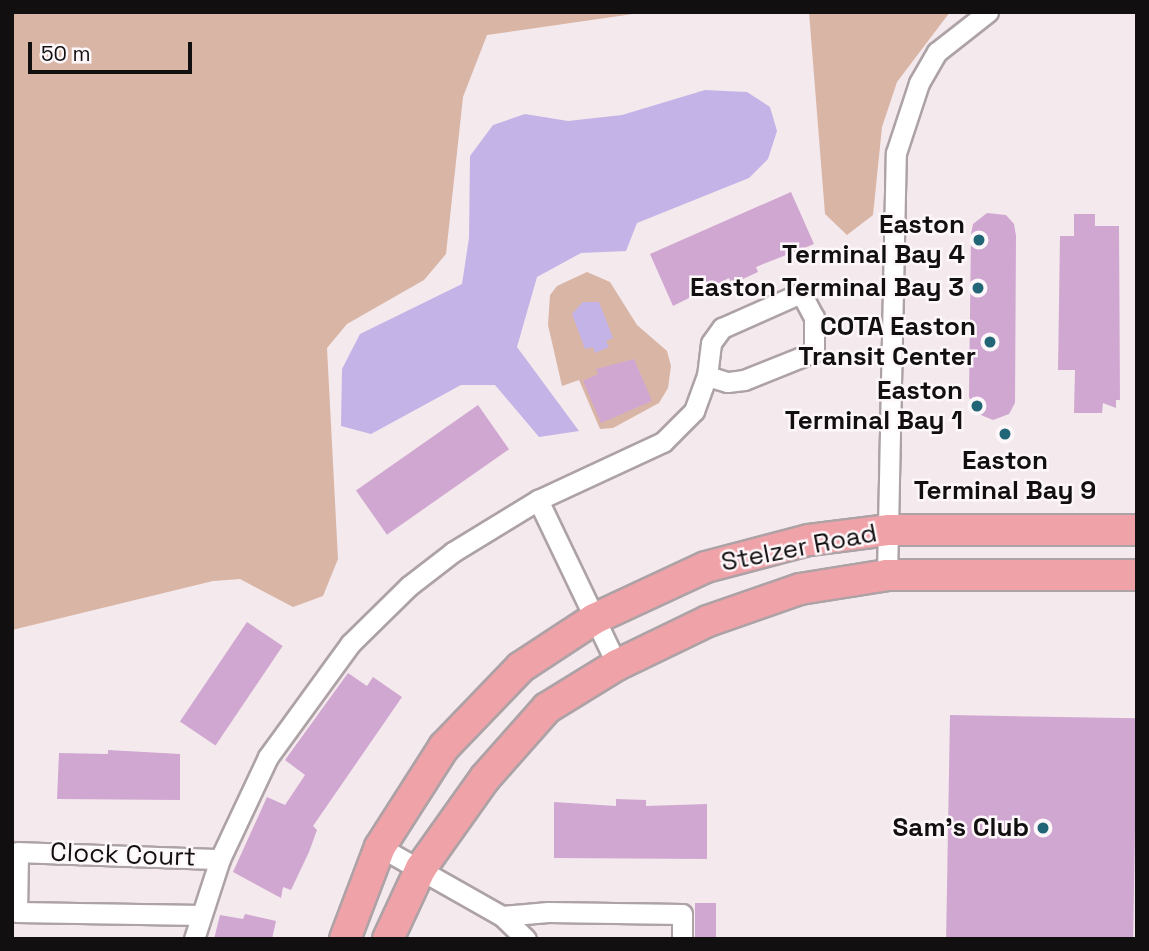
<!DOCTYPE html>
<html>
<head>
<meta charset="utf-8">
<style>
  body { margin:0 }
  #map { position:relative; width:1149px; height:951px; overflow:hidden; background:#f4e9ed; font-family:"Space Grotesk",sans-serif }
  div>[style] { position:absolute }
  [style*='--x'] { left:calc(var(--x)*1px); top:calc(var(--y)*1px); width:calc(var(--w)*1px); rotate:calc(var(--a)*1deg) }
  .green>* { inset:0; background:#d9b5a6 }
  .water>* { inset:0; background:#c3b3e7 }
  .building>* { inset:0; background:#d0a7d1; transform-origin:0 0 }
  .roads { filter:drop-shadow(2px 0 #ada2a6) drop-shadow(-2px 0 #ada2a6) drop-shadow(0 2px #ada2a6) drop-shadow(0 -2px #ada2a6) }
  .minor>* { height:19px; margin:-9.5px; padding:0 9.5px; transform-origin:9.5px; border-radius:9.5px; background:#fff }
  .primary>* { height:30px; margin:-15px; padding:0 15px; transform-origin:15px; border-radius:15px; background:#efa2a7 }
  .dots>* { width:19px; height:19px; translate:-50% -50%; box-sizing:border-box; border:4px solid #fef7fa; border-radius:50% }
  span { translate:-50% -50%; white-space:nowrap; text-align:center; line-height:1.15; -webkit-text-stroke:5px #fef7fa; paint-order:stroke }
  .poi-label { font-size:26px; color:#120f10; font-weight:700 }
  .right { translate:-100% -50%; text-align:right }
  .street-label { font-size:26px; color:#120f10 }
  .frame { position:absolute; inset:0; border:14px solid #120f10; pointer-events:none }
  .scale { position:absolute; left:28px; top:42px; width:164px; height:32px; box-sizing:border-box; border:4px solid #120f10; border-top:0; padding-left:9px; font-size:21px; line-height:24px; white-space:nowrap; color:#120f10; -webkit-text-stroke:5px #fef7fa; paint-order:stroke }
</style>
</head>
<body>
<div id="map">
  <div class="green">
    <div style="clip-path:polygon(12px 12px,647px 12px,487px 35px,463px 97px,446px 254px,424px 280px,347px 324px,327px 348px,338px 559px,323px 596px,293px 607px,240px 579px,213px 581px,12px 630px)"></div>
    <div style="clip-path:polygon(809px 12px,950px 12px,897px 82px,882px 127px,873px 215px,847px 235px,825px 214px)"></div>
    <div style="clip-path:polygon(587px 272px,610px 282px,637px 325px,667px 351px,671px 366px,668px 388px,659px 403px,613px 428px,600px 429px,579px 380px,562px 386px,548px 325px,550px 295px,557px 286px)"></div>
  </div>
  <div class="water">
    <div style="clip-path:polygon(705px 90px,747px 92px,770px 107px,777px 131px,768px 159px,749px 178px,637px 223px,626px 251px,581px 253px,537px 277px,517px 347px,579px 431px,539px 437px,495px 385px,461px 385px,371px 434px,341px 426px,342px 369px,360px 334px,462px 284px,469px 238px,470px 156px,493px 125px,525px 114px,568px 121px,622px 115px)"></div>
    <div style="clip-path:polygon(583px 302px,599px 302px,613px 338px,606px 341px,609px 347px,595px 353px,593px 347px,585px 349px,572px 314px)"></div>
  </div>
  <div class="building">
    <div style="clip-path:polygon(791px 192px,814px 244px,756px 267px,758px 272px,732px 284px,729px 278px,673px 306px,650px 254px)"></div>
    <div style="clip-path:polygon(987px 213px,1006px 215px,1014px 224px,1016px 236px,1015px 403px,1009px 414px,993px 420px,976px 413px,969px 397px,971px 234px,973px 224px)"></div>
    <div style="clip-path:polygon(1074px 214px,1095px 214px,1095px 226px,1119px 226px,1120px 400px,1116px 400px,1116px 408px,1103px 403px,1102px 413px,1074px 413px,1075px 370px,1058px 370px,1060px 236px,1074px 236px)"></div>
    <div style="clip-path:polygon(634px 359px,652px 401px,601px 423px,583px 381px,598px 374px,596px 369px)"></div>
    <div style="left:478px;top:405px;width:54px;height:149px;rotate:55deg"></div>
    <div style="left:247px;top:622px;width:43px;height:120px;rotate:34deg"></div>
    <div style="clip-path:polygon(348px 673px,367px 686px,373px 677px,402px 697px,313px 826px,317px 830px,309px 852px,291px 890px,283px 887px,281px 898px,233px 872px,267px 797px,285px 805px,305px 775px,285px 760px)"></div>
    <div style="left:950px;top:715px;width:187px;height:224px;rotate:1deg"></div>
    <div style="clip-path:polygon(108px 750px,180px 754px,180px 800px,57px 799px,59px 753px,108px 754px)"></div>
    <div style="clip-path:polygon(616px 799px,646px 800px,646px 806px,707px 804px,707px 859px,554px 858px,554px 802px,616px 806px)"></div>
    <div style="left:695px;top:903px;width:21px;height:36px"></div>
    <div style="clip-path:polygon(245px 914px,276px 921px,272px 939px,214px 939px,220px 915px,243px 919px)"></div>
  </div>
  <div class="roads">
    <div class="minor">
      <div style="--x:538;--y:500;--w:183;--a:64.4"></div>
      <div style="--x:887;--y:575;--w:422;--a:-88.8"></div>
      <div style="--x:896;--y:153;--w:74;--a:-71.8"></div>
      <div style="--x:919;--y:83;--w:36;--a:-60"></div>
      <div style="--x:937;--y:52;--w:65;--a:-38.1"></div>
      <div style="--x:380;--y:847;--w:140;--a:29.5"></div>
      <div style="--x:502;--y:916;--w:33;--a:44"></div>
      <div style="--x:201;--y:915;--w:184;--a:-179.1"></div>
      <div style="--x:17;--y:912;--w:60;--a:-89"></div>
      <div style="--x:18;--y:852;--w:202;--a:2"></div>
      <div style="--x:502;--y:916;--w:46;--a:-5"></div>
      <div style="--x:548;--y:912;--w:134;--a:0.9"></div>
      <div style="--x:682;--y:914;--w:25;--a:90"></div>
      <div style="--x:194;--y:939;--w:84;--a:-72"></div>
      <div style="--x:220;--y:859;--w:113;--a:-64.8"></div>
      <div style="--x:268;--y:757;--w:140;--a:-54"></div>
      <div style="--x:350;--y:644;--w:83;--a:-44.5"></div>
      <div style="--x:409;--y:586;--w:56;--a:-37.7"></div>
      <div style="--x:453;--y:552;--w:100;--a:-31.5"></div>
      <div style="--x:538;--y:500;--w:138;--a:-24.9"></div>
      <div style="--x:663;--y:442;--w:44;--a:-45"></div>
      <div style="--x:694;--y:411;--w:37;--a:-70"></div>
      <div style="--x:707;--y:376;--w:33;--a:-83"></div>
      <div style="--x:711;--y:343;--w:19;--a:-54"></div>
      <div style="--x:722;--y:328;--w:86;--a:-23.9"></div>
      <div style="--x:801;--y:293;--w:27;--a:62"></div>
      <div style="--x:814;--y:317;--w:35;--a:90"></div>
      <div style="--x:814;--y:352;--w:75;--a:158.2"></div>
      <div style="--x:744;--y:380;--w:17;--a:173"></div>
      <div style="--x:727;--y:382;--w:21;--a:-163"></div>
    </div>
    <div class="primary">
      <div style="--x:345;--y:939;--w:98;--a:-69.2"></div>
      <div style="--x:380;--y:847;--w:119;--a:-57.4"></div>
      <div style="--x:444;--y:747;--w:111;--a:-46.1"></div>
      <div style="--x:521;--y:667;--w:87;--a:-33.3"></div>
      <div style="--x:594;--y:619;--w:123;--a:-24.9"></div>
      <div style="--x:706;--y:567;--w:106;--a:-14.7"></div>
      <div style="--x:809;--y:540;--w:81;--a:-7.1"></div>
      <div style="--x:889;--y:530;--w:248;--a:0"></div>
      <div style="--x:388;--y:939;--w:78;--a:-65.1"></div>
      <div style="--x:421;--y:868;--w:110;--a:-54.6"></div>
      <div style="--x:485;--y:778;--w:94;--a:-48.5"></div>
      <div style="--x:547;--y:708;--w:82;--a:-31.6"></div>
      <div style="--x:617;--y:665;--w:101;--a:-25.8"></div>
      <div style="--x:708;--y:621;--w:97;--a:-19.2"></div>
      <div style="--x:800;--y:589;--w:88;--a:-9.1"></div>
      <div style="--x:887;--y:575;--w:250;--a:0"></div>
    </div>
  </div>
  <div class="dots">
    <div style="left:979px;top:240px;background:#216577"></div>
    <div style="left:978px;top:288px;background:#216577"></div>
    <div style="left:990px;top:342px;background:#216577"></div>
    <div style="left:977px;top:406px;background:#216577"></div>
    <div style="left:1005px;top:434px;background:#216577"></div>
    <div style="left:1043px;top:828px;background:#216577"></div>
  </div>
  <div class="poi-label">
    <span class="right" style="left:965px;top:240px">Easton<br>Terminal Bay 4</span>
    <span class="right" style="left:964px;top:288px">Easton Terminal Bay 3</span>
    <span class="right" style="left:976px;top:342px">COTA Easton<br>Transit Center</span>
    <span class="right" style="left:963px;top:406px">Easton<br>Terminal Bay 1</span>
    <span style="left:1005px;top:476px">Easton<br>Terminal Bay 9</span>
    <span class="right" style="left:1029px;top:828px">Sam's Club</span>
  </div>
  <div class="street-label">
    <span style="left:799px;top:548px;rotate:-11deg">Stelzer Road</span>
    <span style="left:123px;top:855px;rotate:2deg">Clock Court</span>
  </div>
  <div class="frame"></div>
  <div class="scale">50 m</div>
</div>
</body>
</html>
